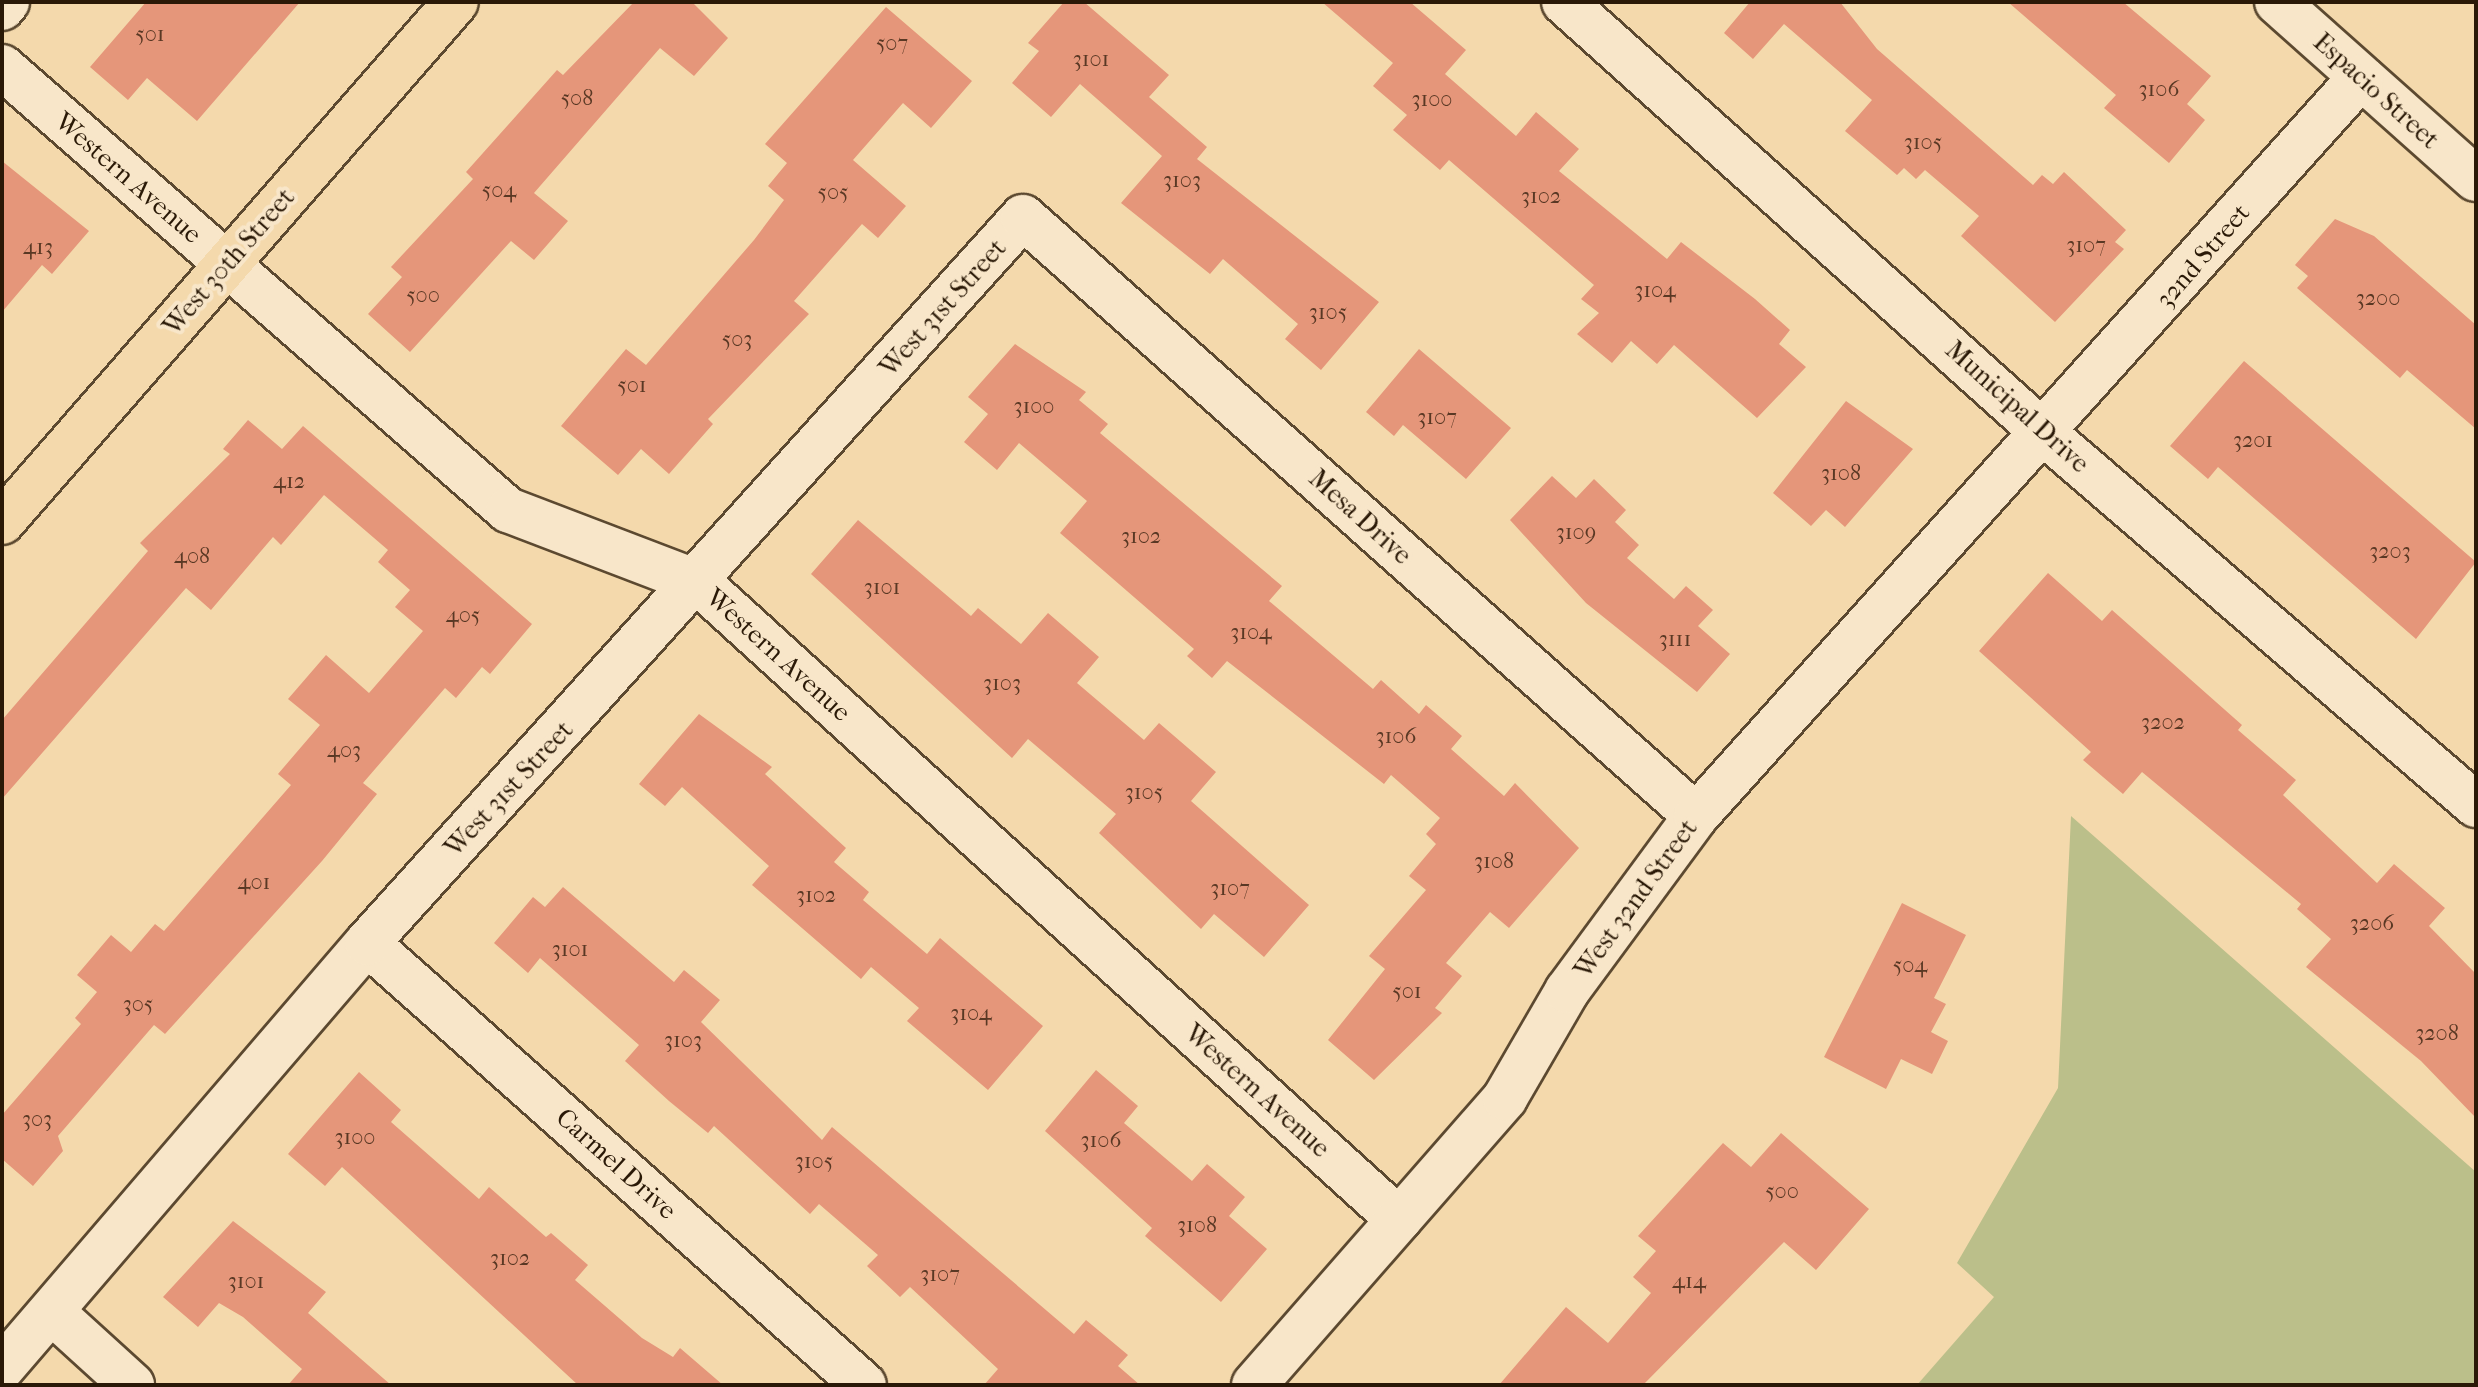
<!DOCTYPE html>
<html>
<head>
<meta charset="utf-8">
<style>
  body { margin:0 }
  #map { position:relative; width:2478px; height:1387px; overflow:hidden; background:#f4d9ac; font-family:"IM FELL French Canon",serif }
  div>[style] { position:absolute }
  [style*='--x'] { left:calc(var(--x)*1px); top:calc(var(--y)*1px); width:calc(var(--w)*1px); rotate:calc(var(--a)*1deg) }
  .green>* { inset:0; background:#bbbf8a }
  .building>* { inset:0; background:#e5967a }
  .roads { filter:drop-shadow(2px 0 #5c4930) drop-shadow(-2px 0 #5c4930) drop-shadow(0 2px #5c4930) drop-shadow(0 -2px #5c4930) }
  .minor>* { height:44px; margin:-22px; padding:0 22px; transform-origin:22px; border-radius:22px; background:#f8e6c9 }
  .major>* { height:44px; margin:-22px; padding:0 22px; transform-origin:22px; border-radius:22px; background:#f4d9ac }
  span { translate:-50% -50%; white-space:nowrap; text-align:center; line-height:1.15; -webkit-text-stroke:8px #f8e6c9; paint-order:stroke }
  .number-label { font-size:22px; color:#593824 }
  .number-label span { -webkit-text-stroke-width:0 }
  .street-label { font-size:26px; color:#2a1907 }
  .frame { position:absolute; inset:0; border:4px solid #2a1907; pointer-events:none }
</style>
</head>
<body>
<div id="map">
  <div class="green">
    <div style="clip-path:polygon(2071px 816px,2476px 1172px,2476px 1385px,1917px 1385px,1994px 1297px,1957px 1263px,2058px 1088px)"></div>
  </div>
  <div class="building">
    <div style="clip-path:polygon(146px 2px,300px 2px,197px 121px,147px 78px,128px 100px,90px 67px)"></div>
    <div style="clip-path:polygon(634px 2px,692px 2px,728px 38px,694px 76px,660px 48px,534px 193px,568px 221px,534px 260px,511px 241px,410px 352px,368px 314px,402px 277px,391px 267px,473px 179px,466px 172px,557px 70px,563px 75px)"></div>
    <div style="clip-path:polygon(1064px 2px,1084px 2px,1169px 75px,1149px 97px,1207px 147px,1197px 159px,1379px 302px,1321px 370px,1285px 339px,1298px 324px,1223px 259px,1210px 274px,1121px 203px,1162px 156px,1080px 84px,1051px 117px,1012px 83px,1039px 51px,1028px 43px)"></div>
    <div style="clip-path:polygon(1322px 2px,1410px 2px,1466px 50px,1445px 74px,1516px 136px,1536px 112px,1579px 149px,1559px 171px,1667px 259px,1681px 242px,1755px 299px,1790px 330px,1779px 344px,1806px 367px,1757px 418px,1674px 345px,1657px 364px,1631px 341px,1612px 363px,1577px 334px,1599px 313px,1581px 299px,1594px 285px,1449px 160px,1440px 170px,1393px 130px,1407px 115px,1373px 86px,1393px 63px)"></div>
    <div style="clip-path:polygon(1750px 2px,1840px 2px,1877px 49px,2033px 185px,2042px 175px,2053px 184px,2064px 172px,2126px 230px,2115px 242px,2124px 249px,2055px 322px,1961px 236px,1979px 216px,1925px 170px,1916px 179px,1904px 168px,1897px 175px,1845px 131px,1872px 100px,1784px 24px,1753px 59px,1724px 33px)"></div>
    <div style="clip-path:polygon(2008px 2px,2123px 2px,2211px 76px,2187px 104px,2205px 120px,2169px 163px,2104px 108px,2116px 95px)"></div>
    <div style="clip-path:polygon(886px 7px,972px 81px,931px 128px,903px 103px,853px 160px,906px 206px,878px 238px,862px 224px,794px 301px,809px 314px,708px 419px,713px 424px,669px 474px,641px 449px,618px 475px,561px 426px,626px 349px,646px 365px,754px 240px,784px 200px,768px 186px,787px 163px,765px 144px)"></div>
    <div style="clip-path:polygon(2px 161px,89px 231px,52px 274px,42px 265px,2px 312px)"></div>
    <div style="clip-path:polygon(2335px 219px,2374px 236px,2476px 325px,2476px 429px,2407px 370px,2400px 378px,2297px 288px,2308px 276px,2295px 265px)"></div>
    <div style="clip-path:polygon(1015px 344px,1086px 392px,1079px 400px,1108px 424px,1100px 433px,1282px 586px,1269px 601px,1373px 689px,1381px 680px,1419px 714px,1426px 705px,1462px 736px,1451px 749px,1504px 796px,1515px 783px,1579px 848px,1509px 928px,1490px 912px,1446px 963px,1462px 976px,1435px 1008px,1442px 1013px,1374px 1080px,1328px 1040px,1385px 969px,1369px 956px,1426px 890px,1409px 876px,1436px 844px,1426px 834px,1440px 818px,1391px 775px,1384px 784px,1227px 661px,1212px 678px,1187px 656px,1194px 649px,1060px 533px,1087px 501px,1019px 443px,997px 470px,964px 442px,988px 414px,968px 397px)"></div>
    <div style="clip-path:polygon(1419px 349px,1511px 428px,1466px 479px,1403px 425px,1394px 436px,1366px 412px)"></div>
    <div style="clip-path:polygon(2244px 361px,2476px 562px,2416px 639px,2218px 467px,2208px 479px,2170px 446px)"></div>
    <div style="clip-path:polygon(1846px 401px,1913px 449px,1845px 527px,1826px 510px,1811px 526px,1773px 493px)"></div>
    <div style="clip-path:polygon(248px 420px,282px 449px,303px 426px,532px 624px,490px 674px,482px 667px,456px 698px,445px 688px,363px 783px,377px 794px,322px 861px,165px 1034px,154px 1025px,58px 1136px,63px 1151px,33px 1186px,2px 1159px,2px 1115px,81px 1024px,75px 1018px,97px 992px,77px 975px,111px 935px,131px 952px,155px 924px,164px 931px,291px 785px,278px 774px,320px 725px,288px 699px,326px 655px,369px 693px,423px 631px,395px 607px,410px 590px,378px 562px,388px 550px,324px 495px,281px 545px,273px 537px,211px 610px,186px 588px,2px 799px,2px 720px,148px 551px,140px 543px,230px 454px,223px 449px)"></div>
    <div style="clip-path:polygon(1552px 476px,1576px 498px,1594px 479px,1626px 510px,1615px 522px,1639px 545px,1627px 558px,1674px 599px,1686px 586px,1713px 610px,1698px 626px,1730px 654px,1697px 692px,1586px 603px,1510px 520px)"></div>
    <div style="clip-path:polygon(858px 520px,971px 616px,978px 608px,1021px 644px,1048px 613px,1099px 657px,1077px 683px,1144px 740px,1159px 723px,1216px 772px,1191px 801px,1309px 905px,1264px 957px,1214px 914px,1201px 929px,1099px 833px,1116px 814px,1028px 739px,1012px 758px,811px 574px)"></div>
    <div style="clip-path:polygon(2048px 573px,2102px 621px,2112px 610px,2242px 725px,2238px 730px,2296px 780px,2283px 795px,2377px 883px,2394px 864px,2445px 908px,2429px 926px,2476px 974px,2476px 1118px,2421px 1061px,2306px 967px,2331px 939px,2297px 909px,2301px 904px,2142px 772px,2123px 794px,2083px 760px,2091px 752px,1979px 651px)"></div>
    <div style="clip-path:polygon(699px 714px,772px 767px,765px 774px,846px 848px,834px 862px,869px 892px,863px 900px,927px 954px,940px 938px,1043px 1026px,988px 1090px,907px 1021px,919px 1008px,871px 967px,861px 979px,752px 885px,769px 866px,682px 787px,665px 806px,639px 784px)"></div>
    <div style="clip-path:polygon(563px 887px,674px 982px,684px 970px,720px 1000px,701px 1022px,822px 1140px,832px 1127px,1074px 1334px,1086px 1320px,1128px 1355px,1118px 1366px,1140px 1385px,984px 1385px,998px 1369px,910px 1287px,900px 1297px,867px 1266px,878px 1255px,819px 1204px,810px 1214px,714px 1126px,708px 1133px,669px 1101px,625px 1061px,639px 1045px,540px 958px,528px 973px,494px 943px,533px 897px,545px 907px)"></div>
    <div style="clip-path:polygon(1902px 903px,1966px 935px,1934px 998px,1946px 1004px,1931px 1032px,1948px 1041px,1932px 1074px,1901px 1059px,1886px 1089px,1824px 1057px)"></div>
    <div style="clip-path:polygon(1096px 1070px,1138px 1106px,1124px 1123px,1192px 1181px,1207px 1164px,1245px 1197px,1229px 1216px,1267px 1249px,1221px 1302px,1145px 1236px,1152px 1228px,1045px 1131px)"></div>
    <div style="clip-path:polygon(359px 1072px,401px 1110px,391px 1122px,479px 1199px,489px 1187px,546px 1237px,551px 1233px,588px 1265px,575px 1280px,642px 1338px,673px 1357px,680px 1348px,723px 1385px,578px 1385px,342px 1167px,325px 1186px,288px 1154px)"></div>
    <div style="clip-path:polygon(1781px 1133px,1869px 1209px,1816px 1270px,1784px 1242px,1643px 1385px,1499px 1385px,1566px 1307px,1608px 1343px,1651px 1293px,1633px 1277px,1656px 1251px,1638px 1236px,1723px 1143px,1751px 1167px)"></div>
    <div style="clip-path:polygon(233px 1221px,326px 1292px,308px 1313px,391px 1385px,288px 1385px,302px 1369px,243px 1317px,219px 1303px,198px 1327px,163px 1297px)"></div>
  </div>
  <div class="roads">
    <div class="minor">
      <div style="--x:1564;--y:2;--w:647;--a:41.93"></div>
      <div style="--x:2045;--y:434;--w:569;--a:40.72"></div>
      <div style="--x:2277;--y:2;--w:266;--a:41.7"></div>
      <div style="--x:2;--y:8;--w:8;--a:-50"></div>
      <div style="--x:2;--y:67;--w:673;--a:41.2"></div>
      <div style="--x:508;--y:510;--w:204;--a:20.9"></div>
      <div style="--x:699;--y:583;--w:946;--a:42.3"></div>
      <div style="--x:367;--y:943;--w:665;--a:41.65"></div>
      <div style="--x:53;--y:1313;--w:107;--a:42.3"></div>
      <div style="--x:2;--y:1368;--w:560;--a:-49.34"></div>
      <div style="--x:367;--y:943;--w:978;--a:-47.9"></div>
      <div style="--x:1023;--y:217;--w:901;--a:41.67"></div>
      <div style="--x:1254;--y:1385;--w:381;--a:-48.8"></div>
      <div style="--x:1505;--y:1098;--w:124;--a:-59.9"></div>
      <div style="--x:1567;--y:991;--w:217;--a:-53.6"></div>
      <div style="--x:1696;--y:816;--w:994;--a:-48.02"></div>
    </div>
    <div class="major">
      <div style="--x:2;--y:522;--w:690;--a:-48.88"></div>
    </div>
  </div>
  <div class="number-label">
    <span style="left:150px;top:35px">501</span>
    <span style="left:892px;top:44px">507</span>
    <span style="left:1091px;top:60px">3101</span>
    <span style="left:2159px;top:90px">3106</span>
    <span style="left:577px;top:99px">508</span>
    <span style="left:1432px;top:100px">3100</span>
    <span style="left:1923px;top:143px">3105</span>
    <span style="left:1182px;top:181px">3103</span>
    <span style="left:499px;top:191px">504</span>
    <span style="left:833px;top:193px">505</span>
    <span style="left:1541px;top:197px">3102</span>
    <span style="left:2086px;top:246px">3107</span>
    <span style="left:38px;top:248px">413</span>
    <span style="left:1655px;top:291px">3104</span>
    <span style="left:423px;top:296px">500</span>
    <span style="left:2378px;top:299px">3200</span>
    <span style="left:1328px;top:313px">3105</span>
    <span style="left:737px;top:340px">503</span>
    <span style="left:632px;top:386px">501</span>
    <span style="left:1034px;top:407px">3100</span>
    <span style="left:1437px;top:418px">3107</span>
    <span style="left:2253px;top:441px">3201</span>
    <span style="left:1841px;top:474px">3108</span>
    <span style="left:289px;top:482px">412</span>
    <span style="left:1576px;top:533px">3109</span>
    <span style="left:1141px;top:537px">3102</span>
    <span style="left:2390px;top:552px">3203</span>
    <span style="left:192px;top:557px">408</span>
    <span style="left:882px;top:588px">3101</span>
    <span style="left:463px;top:616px">405</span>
    <span style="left:1251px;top:633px">3104</span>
    <span style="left:1675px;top:640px">3111</span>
    <span style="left:1002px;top:684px">3103</span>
    <span style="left:2163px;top:723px">3202</span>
    <span style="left:1396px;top:737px">3106</span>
    <span style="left:344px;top:751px">403</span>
    <span style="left:1144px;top:793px">3105</span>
    <span style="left:1494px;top:862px">3108</span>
    <span style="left:254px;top:883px">401</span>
    <span style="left:1230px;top:889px">3107</span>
    <span style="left:816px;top:896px">3102</span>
    <span style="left:2372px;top:924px">3206</span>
    <span style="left:570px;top:950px">3101</span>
    <span style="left:1910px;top:966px">504</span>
    <span style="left:1407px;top:992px">501</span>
    <span style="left:138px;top:1005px">305</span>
    <span style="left:971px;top:1014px">3104</span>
    <span style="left:2437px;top:1034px">3208</span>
    <span style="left:683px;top:1041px">3103</span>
    <span style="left:37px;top:1120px">303</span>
    <span style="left:355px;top:1138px">3100</span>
    <span style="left:1101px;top:1141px">3106</span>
    <span style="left:814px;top:1162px">3105</span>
    <span style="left:1782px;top:1192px">500</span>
    <span style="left:1197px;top:1226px">3108</span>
    <span style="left:510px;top:1259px">3102</span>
    <span style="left:940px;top:1275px">3107</span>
    <span style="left:246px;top:1282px">3101</span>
    <span style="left:1689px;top:1282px">414</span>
  </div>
  <div class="street-label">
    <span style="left:2376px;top:91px;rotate:42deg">Espacio Street</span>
    <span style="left:128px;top:178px;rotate:41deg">Western Avenue</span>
    <span style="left:2203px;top:256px;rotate:-49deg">32nd Street</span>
    <span style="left:229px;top:262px;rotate:-49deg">West 30th Street</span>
    <span style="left:943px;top:308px;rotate:-48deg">West 31st Street</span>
    <span style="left:2017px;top:407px;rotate:42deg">Municipal Drive</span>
    <span style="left:1360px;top:517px;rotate:42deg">Mesa Drive</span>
    <span style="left:778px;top:655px;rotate:42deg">Western Avenue</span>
    <span style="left:509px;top:789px;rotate:-47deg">West 31st Street</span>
    <span style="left:1636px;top:899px;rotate:-54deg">West 32nd Street</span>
    <span style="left:1257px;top:1091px;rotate:42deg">Western Avenue</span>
    <span style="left:616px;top:1164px;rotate:42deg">Carmel Drive</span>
  </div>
  <div class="frame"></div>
</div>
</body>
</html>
